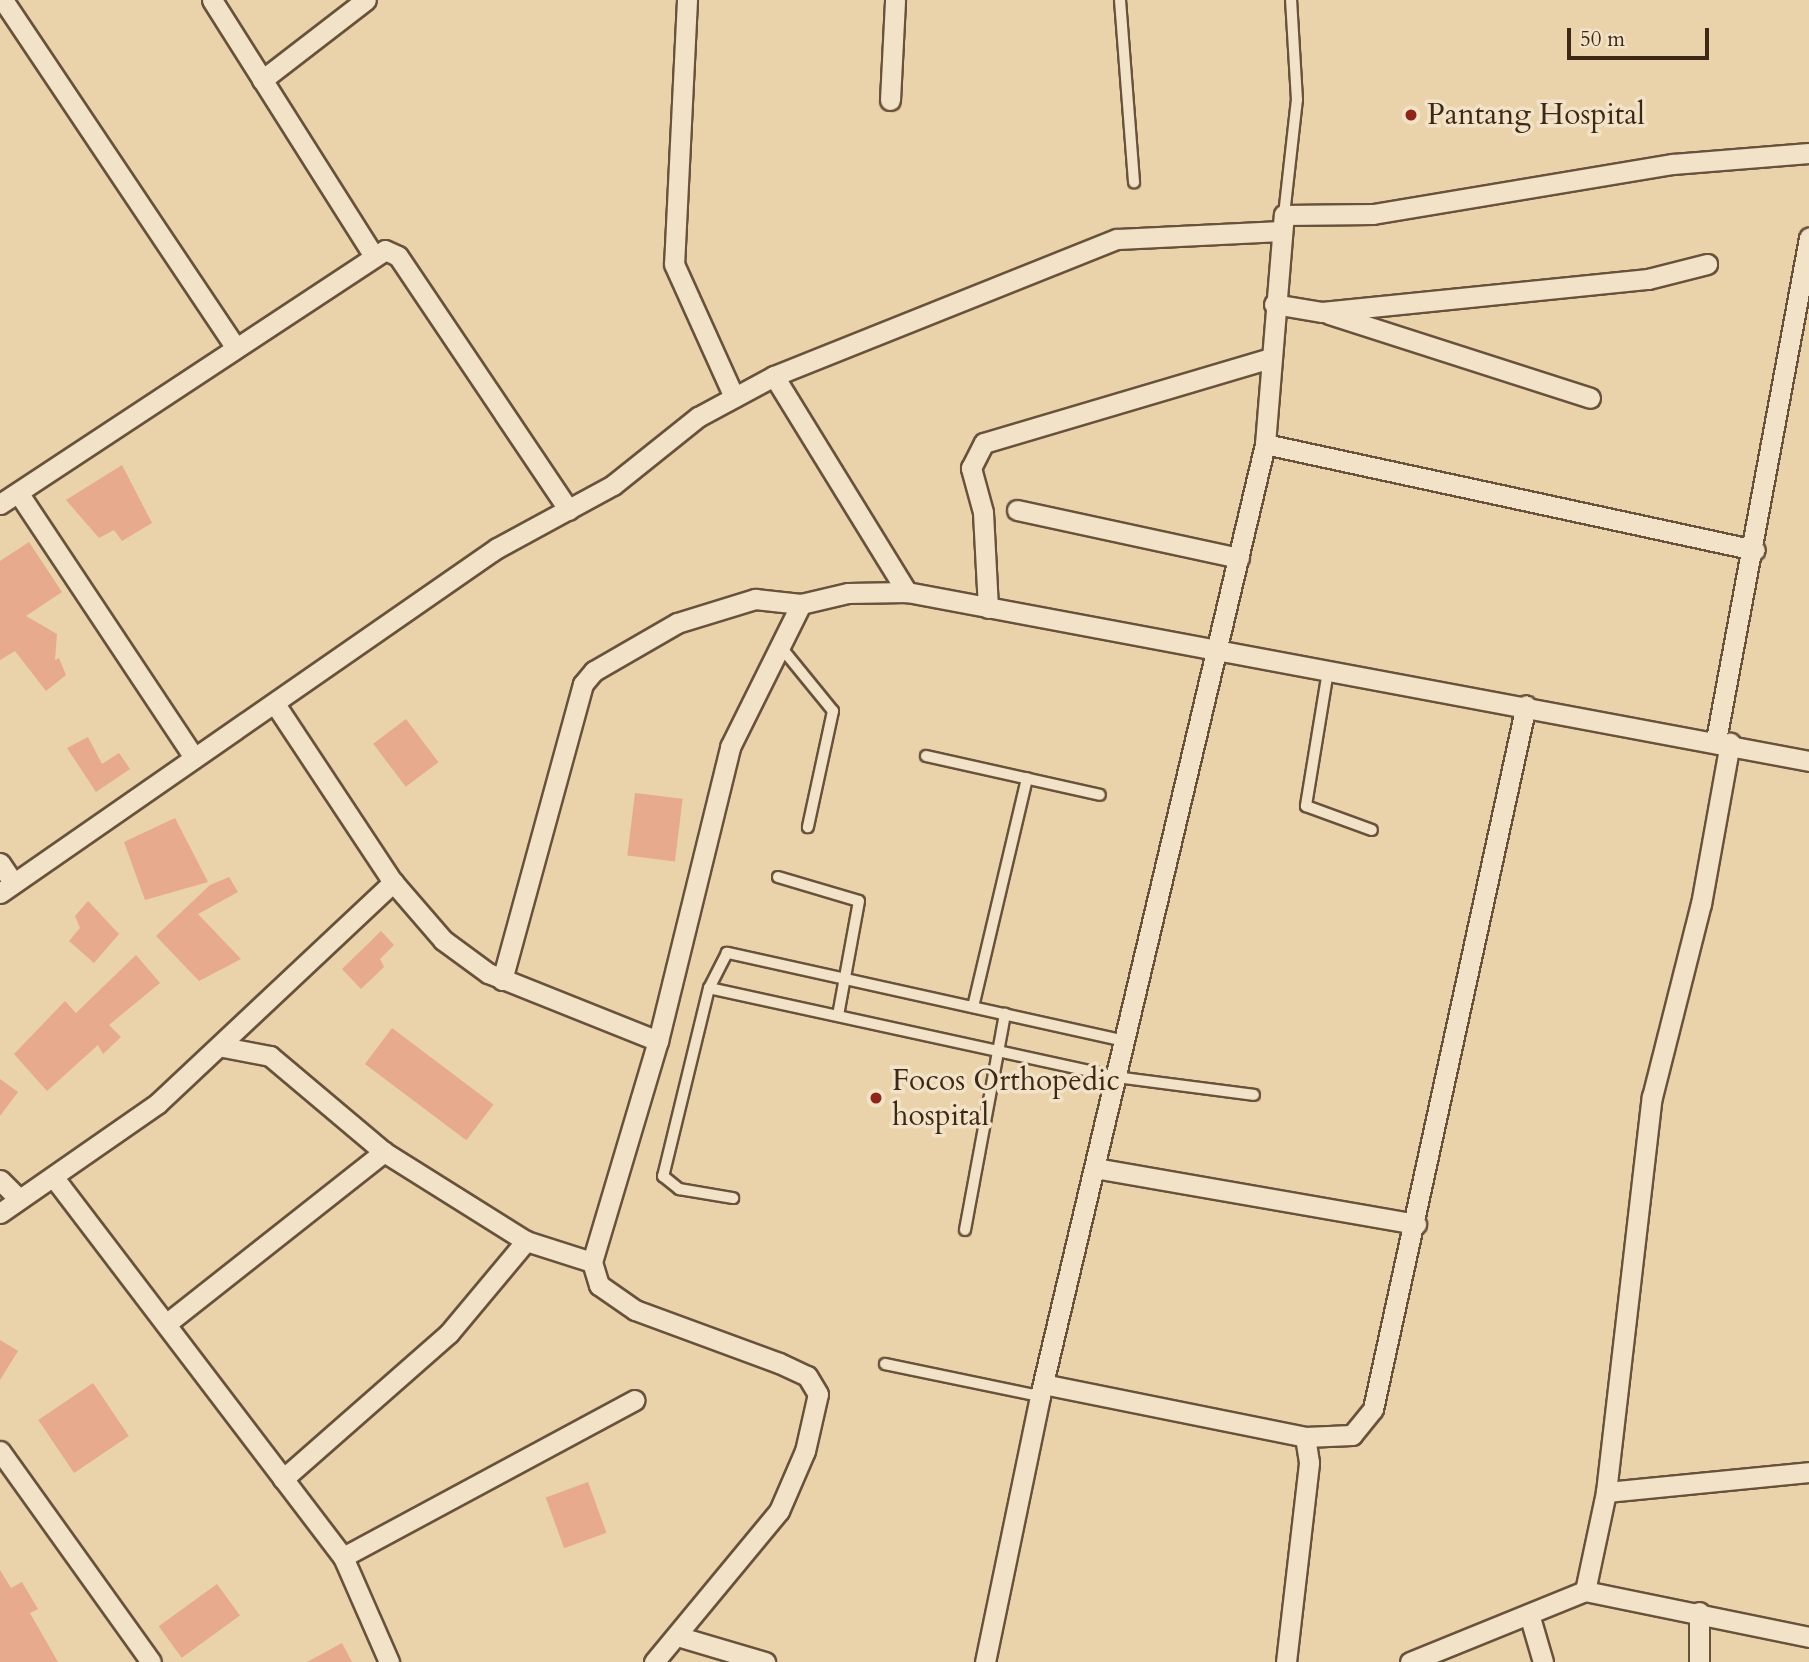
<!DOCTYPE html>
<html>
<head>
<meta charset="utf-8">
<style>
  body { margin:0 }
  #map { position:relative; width:1809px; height:1662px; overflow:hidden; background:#ead2ab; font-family:Cardo,serif }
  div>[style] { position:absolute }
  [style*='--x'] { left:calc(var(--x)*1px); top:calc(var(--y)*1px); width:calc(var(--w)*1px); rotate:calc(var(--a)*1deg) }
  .building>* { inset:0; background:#e7aa8c; transform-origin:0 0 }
  .roads { filter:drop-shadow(2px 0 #68523b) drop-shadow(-2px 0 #68523b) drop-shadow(0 2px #68523b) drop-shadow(0 -2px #68523b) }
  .lane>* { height:10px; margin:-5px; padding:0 5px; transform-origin:5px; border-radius:5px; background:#f1e2c8 }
  .street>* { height:19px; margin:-9.5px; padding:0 9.5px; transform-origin:9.5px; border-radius:9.5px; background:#f1e2c8 }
  .dots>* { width:19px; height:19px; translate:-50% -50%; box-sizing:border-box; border:4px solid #f1e2c8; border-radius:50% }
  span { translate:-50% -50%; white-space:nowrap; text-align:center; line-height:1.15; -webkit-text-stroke:7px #f1e2c8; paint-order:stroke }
  .poi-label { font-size:30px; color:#3d2816 }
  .left { translate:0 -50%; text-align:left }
  .scale { position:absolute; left:1567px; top:28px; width:142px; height:32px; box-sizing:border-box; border:4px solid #3d2816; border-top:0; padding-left:9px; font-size:21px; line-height:24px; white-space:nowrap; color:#3d2816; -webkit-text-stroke:5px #f1e2c8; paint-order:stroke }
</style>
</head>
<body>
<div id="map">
  <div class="building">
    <div style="clip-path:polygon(122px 465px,152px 523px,122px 541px,114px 530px,99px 538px,66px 500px)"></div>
    <div style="clip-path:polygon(29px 542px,62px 592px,26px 616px,57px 634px,55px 660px,59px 658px,66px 675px,46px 691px,15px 651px,0 660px,0 561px)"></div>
    <div style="left:406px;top:719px;width:54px;height:41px;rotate:53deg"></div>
    <div style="clip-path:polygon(88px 737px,102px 764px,119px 753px,130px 769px,96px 792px,67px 748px)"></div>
    <div style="left:635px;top:793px;width:48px;height:63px;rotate:7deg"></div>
    <div style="clip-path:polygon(175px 818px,208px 882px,145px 900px,124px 842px)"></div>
    <div style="clip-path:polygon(229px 877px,238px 892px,198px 914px,241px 959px,199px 981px,156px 936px,210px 885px)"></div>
    <div style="clip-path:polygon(88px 901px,119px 934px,94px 963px,69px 941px,80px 928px,75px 916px)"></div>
    <div style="clip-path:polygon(381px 931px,394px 945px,380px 959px,384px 967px,361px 989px,342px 969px)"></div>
    <div style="clip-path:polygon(136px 955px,160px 983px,109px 1025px,121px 1037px,103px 1054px,98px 1045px,47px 1091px,14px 1054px,65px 1001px,76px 1013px)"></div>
    <div style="left:392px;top:1028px;width:127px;height:45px;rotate:37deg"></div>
    <div style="clip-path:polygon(0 1079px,18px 1092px,0 1116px)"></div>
    <div style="clip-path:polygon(0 1340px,18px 1351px,0 1380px)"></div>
    <div style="left:93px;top:1383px;width:64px;height:66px;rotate:56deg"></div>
    <div style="left:588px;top:1482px;width:54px;height:45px;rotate:70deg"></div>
    <div style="clip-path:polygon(0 1570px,11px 1588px,22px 1582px,38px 1609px,30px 1613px,58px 1662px,0 1662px)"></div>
    <div style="left:217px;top:1584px;width:39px;height:72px;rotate:54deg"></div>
    <div style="clip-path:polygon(342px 1643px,352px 1662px,307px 1662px)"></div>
  </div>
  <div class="roads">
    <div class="lane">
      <div style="--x:1120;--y:0;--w:183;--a:85.6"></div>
      <div style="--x:1284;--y:215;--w:116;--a:-83.6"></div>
      <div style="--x:1297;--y:100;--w:100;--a:-93.4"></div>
      <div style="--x:780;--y:646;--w:84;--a:50.8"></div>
      <div style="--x:833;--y:711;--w:119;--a:102.2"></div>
      <div style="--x:1328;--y:671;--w:137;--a:99.3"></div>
      <div style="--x:1306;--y:806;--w:70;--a:20"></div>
      <div style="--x:926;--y:756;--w:178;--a:12.6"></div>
      <div style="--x:778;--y:877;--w:84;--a:16.5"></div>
      <div style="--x:859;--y:901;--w:116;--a:100.4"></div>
      <div style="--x:709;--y:988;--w:194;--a:103.7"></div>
      <div style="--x:663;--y:1176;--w:21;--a:39"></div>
      <div style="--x:679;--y:1189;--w:55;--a:9.5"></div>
      <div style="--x:973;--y:1007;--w:235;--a:-76.7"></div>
      <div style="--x:1125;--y:1041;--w:408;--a:-167.5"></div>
      <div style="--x:727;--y:953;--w:39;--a:117"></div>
      <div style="--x:709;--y:988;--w:417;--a:12.3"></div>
      <div style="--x:1116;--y:1077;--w:139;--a:7.4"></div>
      <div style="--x:965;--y:1230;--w:220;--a:-79.5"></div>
      <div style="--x:885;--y:1364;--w:158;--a:11.7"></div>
    </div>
    <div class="street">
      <div style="--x:3;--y:0;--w:417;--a:56.2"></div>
      <div style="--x:212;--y:0;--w:302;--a:57.7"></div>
      <div style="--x:687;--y:0;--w:264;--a:92.8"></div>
      <div style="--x:674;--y:264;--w:146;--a:65.7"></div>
      <div style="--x:262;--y:80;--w:131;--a:-37.6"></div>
      <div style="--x:890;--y:100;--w:100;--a:-87.1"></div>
      <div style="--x:1274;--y:304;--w:49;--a:9.5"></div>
      <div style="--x:1322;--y:312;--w:328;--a:-5.8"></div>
      <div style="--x:1648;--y:279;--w:61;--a:-14.3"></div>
      <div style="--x:1329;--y:314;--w:274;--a:17.8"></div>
      <div style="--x:774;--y:376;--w:254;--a:58.4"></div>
      <div style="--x:1265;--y:444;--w:501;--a:12.21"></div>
      <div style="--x:19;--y:494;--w:315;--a:56.4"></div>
      <div style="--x:0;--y:504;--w:461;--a:-33.4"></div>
      <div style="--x:385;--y:250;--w:14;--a:25"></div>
      <div style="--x:398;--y:256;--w:306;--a:56.1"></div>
      <div style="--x:1017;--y:510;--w:227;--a:12.2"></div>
      <div style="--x:988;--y:608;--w:96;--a:-93"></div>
      <div style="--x:983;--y:512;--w:46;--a:-105.3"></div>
      <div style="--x:971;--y:468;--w:28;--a:-63"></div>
      <div style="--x:984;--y:443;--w:296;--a:-16.5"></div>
      <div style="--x:275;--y:704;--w:214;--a:56.5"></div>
      <div style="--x:393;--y:882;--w:77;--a:49.2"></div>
      <div style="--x:443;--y:940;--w:56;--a:36.3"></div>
      <div style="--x:488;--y:973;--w:183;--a:21.8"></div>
      <div style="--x:1716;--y:740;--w:511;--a:-79.5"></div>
      <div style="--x:0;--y:863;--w:22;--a:56"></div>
      <div style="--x:0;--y:893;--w:605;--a:-34.77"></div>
      <div style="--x:497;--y:548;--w:132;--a:-28.5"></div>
      <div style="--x:613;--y:485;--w:109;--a:-38.7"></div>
      <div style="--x:698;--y:417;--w:86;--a:-28.3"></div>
      <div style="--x:774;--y:376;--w:369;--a:-21.8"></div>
      <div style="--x:1117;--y:239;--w:165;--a:-2.8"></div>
      <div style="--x:502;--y:980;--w:307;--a:-74.7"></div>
      <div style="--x:583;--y:684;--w:17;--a:-50"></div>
      <div style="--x:594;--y:671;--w:96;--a:-30"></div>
      <div style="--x:677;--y:623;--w:82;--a:-17.1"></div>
      <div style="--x:755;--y:599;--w:46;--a:6.2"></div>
      <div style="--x:223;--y:1047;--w:48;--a:10.8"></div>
      <div style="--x:270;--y:1056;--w:149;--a:40.1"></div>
      <div style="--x:384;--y:1152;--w:168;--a:32.1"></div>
      <div style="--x:526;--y:1241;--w:69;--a:17.7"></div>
      <div style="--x:1095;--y:1168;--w:326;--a:9.9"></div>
      <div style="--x:55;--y:1179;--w:475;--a:52.7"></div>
      <div style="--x:343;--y:1557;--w:115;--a:66.3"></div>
      <div style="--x:0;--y:1180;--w:23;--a:45"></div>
      <div style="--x:0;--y:1213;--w:193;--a:-34.8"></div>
      <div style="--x:158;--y:1103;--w:323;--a:-43.2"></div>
      <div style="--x:166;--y:1324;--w:278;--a:-38.3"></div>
      <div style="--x:1043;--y:1384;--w:267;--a:11.4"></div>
      <div style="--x:1305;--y:1437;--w:47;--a:-2.4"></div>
      <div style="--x:1352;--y:1435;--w:33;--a:-51"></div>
      <div style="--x:1373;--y:1409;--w:720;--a:-77.74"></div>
      <div style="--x:0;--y:1451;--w:259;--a:54.4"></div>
      <div style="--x:283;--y:1479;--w:221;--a:-41.3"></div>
      <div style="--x:449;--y:1333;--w:120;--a:-50.1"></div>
      <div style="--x:1606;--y:1492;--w:204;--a:-5.6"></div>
      <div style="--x:343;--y:1557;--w:331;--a:-28.3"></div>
      <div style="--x:1585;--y:1591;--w:101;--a:-78"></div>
      <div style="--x:1606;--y:1492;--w:398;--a:-83.4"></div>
      <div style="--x:1652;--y:1097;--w:199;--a:-75.8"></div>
      <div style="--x:1701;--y:904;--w:164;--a:-79.8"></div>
      <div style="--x:1699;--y:1612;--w:50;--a:90"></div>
      <div style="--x:1529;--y:1614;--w:50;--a:73.7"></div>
      <div style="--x:677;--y:1636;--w:92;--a:16.5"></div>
      <div style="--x:654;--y:1662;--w:196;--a:-50.4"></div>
      <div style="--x:779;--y:1511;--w:65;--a:-66.6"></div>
      <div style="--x:805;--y:1451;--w:58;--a:-77.2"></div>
      <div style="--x:818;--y:1394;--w:21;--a:-121"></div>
      <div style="--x:807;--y:1376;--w:31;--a:-155"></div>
      <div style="--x:779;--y:1363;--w:153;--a:-159.8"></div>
      <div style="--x:635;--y:1310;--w:44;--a:-145.2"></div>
      <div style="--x:599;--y:1285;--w:24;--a:-107"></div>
      <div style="--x:592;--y:1262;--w:231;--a:-73.4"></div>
      <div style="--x:658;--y:1041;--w:303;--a:-76.2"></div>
      <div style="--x:730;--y:747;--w:160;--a:-63.6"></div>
      <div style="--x:801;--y:604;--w:48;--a:-13.2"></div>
      <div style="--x:848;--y:593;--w:59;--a:-1"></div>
      <div style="--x:907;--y:592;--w:918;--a:10.61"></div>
      <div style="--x:985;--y:1662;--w:272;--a:-78.3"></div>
      <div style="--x:1040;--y:1396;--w:978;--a:-76.7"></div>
      <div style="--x:1265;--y:444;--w:230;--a:-85.3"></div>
      <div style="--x:1284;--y:215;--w:89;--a:-0.6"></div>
      <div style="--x:1373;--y:214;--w:304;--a:-9.5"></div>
      <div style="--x:1673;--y:164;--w:136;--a:-4.6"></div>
      <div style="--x:1286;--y:1662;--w:201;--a:-83.4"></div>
      <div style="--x:1309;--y:1462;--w:25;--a:-99"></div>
      <div style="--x:1410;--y:1662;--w:189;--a:-22.1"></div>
      <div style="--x:1585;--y:1591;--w:229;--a:11.6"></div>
    </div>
  </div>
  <div class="dots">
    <div style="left:1411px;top:115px;background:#8f2418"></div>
    <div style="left:876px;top:1098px;background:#8f2418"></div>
  </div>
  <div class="poi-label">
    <span class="left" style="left:1427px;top:115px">Pantang Hospital</span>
    <span class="left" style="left:892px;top:1098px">Focos Orthopedic<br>hospital</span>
  </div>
  <div class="scale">50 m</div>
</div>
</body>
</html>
